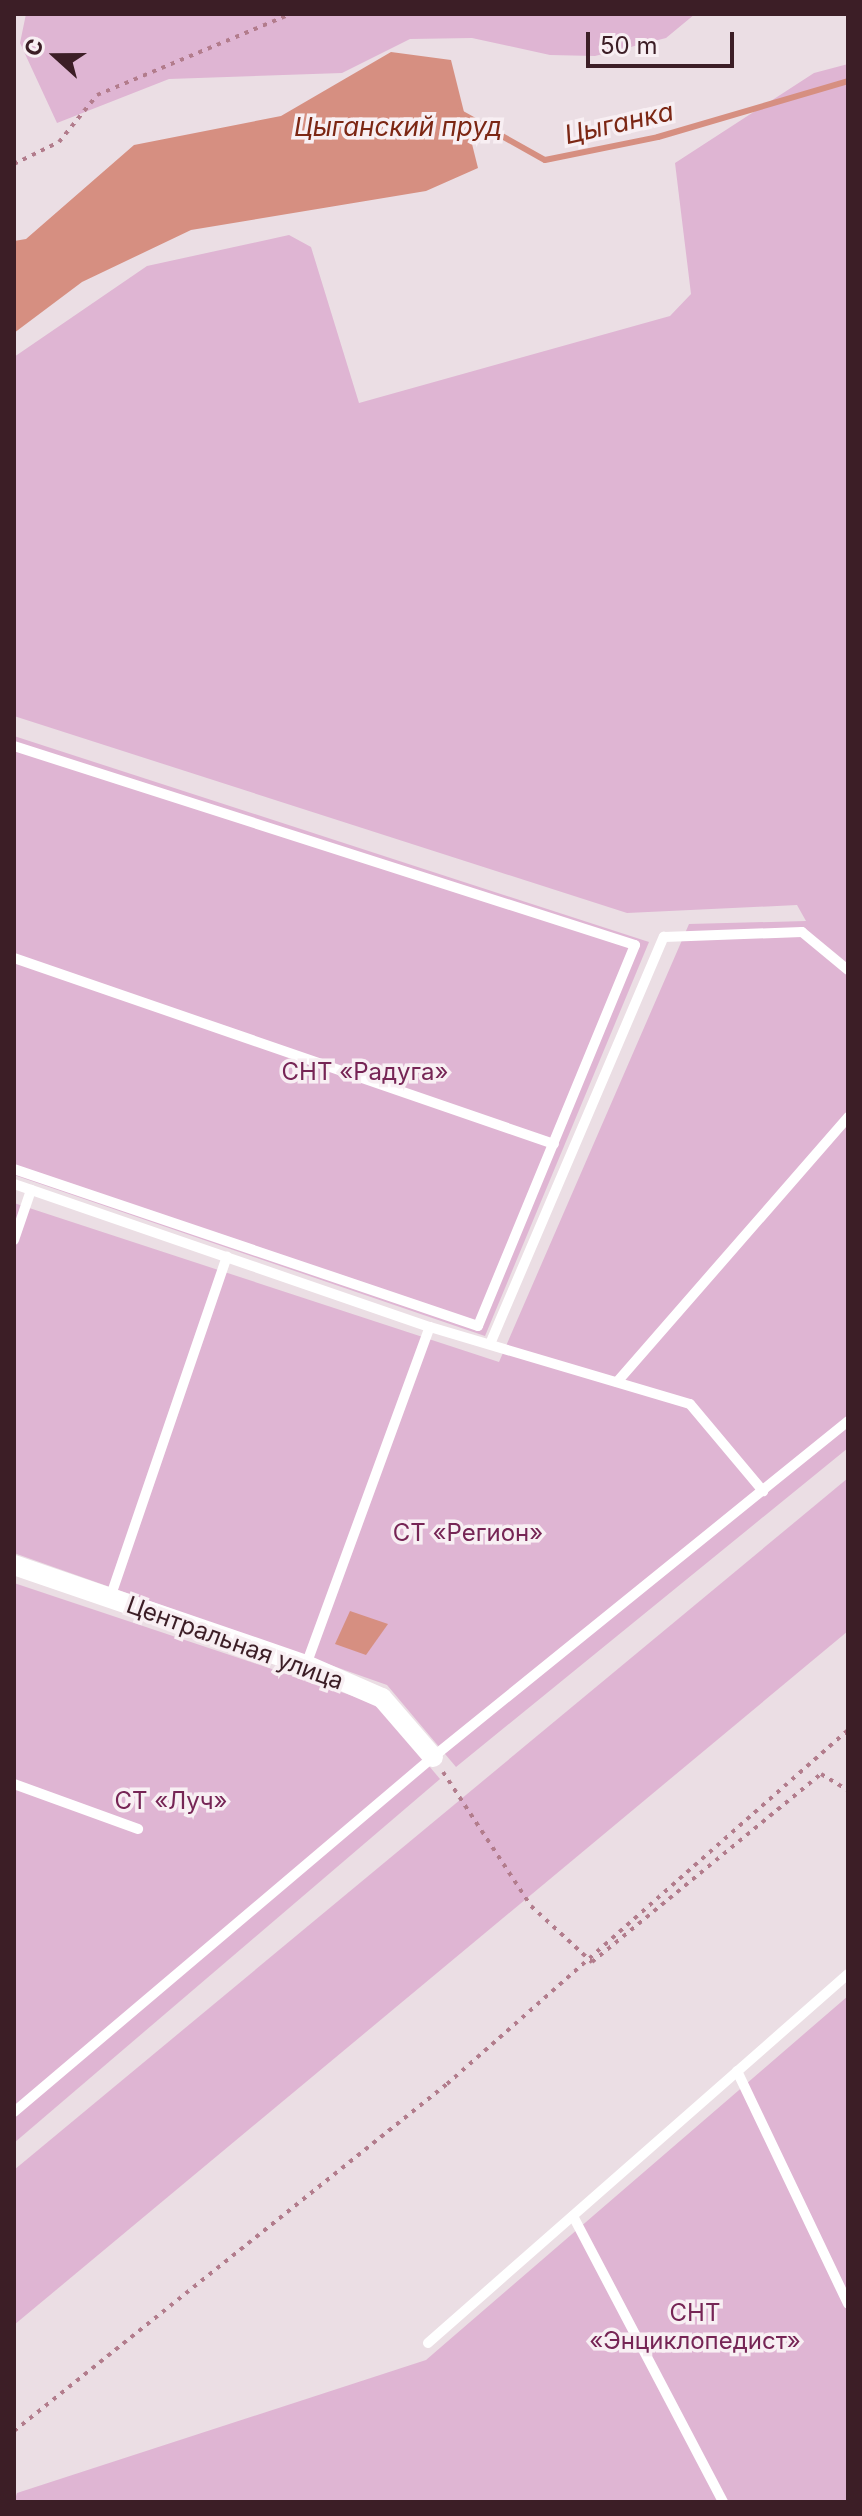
<!DOCTYPE html>
<html>
<head>
<meta charset="utf-8">
<style>
  body { margin:0 }
  #map { position:relative; width:862px; height:2516px; overflow:hidden; background:#ebdee4; font-family:Inter,sans-serif }
  div>[style] { position:absolute }
  [style*='--x'] { left:calc(var(--x)*1px); top:calc(var(--y)*1px); width:calc(var(--w)*1px); rotate:calc(var(--a)*1deg) }
  .green>* { inset:0; background:#dfb5d3 }
  .water>* { inset:0; background:#d68f81 }
  .stream>* { height:6px; margin:-3px; padding:0 3px; transform-origin:3px; border-radius:3px; background:#d68f81 }
  .path>* { height:4px; margin-top:-2px; transform-origin:0; background:repeating-linear-gradient(90deg,#b27c8c 0 4px,transparent 0 10px) }
  .lane>* { height:10px; margin:-5px; padding:0 5px; transform-origin:5px; border-radius:5px; background:#fff }
  .street>* { height:20px; margin:-10px; padding:0 10px; transform-origin:10px; border-radius:10px; background:#fff }
  span { translate:-50% -50%; white-space:nowrap; text-align:center; line-height:1.15; -webkit-text-stroke:7px #f8eff3; paint-order:stroke }
  .park-label { font-size:24px; color:#762555 }
  .street-label { font-size:24px; color:#3c1e26 }
  .water-label { font-size:26px; color:#7c2714; font-style:italic }
  .frame { position:absolute; inset:0; border:16px solid #3c1e26; pointer-events:none }
  .north { position:absolute; left:16px; top:16px; width:80px; height:80px; -webkit-text-stroke:6px #f8eff3; paint-order:stroke; rotate:291deg; font-size:22px; font-weight:700; line-height:32px; text-align:center; color:#3c1e26 }
  .north::after { content:''; display:block; margin:auto; width:28px; height:36px; background:#3c1e26; clip-path:polygon(50% 0,100% 100%,50% 72%,0 100%) }
  .scale { position:absolute; left:586px; top:32px; width:148px; height:36px; box-sizing:border-box; border:4px solid #3c1e26; border-top:0; padding-left:10px; font-size:24px; line-height:28px; white-space:nowrap; color:#3c1e26; -webkit-text-stroke:6px #f8eff3; paint-order:stroke }
</style>
</head>
<body>
<div id="map">
  <div class="green">
    <div style="clip-path:polygon(26px 14px,338px 15px,695px 14px,666px 38px,595px 56px,550px 55px,472px 38px,410px 39px,342px 73px,169px 79px,57px 123px,20px 43px)"></div>
    <div style="clip-path:polygon(848px 64px,848px 1448px,456px 1767px,387px 1685px,14px 1553px,14px 1203px,499px 1362px,689px 924px,806px 921px,797px 905px,627px 913px,14px 716px,14px 357px,147px 266px,289px 235px,311px 247px,359px 403px,670px 316px,691px 294px,675px 163px,814px 73px)"></div>
    <div style="clip-path:polygon(14px 736px,649px 942px,485px 1336px,14px 1175px)"></div>
    <div style="clip-path:polygon(848px 1478px,848px 1631px,14px 2325px,14px 2170px)"></div>
    <div style="clip-path:polygon(14px 1583px,377px 1704px,440px 1779px,14px 2143px)"></div>
    <div style="clip-path:polygon(848px 1996px,848px 2502px,14px 2502px,17px 2493px,426px 2360px)"></div>
  </div>
  <div class="water">
    <div style="clip-path:polygon(391px 52px,451px 60px,478px 168px,426px 191px,191px 230px,82px 282px,14px 333px,14px 241px,26px 239px,134px 145px,281px 116px)"></div>
    <div style="clip-path:polygon(350px 1611px,388px 1624px,366px 1655px,335px 1644px)"></div>
  </div>
  <div class="stream">
    <div style="--x:459;--y:112;--w:98;--a:29.2"></div>
    <div style="--x:545;--y:160;--w:115;--a:-11.5"></div>
    <div style="--x:658;--y:137;--w:198;--a:-16.4"></div>
  </div>
  <div class="path">
    <div style="--x:14;--y:164;--w:50;--a:-26.1"></div>
    <div style="--x:59;--y:142;--w:60;--a:-51"></div>
    <div style="--x:97;--y:95;--w:210;--a:-22.7"></div>
    <div style="--x:443;--y:1772;--w:160;--a:56.7"></div>
    <div style="--x:531;--y:1906;--w:83;--a:42.6"></div>
    <div style="--x:592;--y:1962;--w:296;--a:-39.4"></div>
    <div style="--x:821;--y:1774;--w:31;--a:31"></div>
    <div style="--x:14;--y:2431;--w:555;--a:-38.71"></div>
    <div style="--x:447;--y:2084;--w:535;--a:-41.44"></div>
  </div>
  <div class="lane">
    <div style="--x:14;--y:746;--w:652;--a:17.77"></div>
    <div style="--x:635;--y:945;--w:412;--a:112.4"></div>
    <div style="--x:478;--y:1326;--w:490;--a:-161.3"></div>
    <div style="--x:14;--y:958;--w:571;--a:19.01"></div>
    <div style="--x:14;--y:1184;--w:440;--a:19"></div>
    <div style="--x:14;--y:1240;--w:53;--a:-71.2"></div>
    <div style="--x:490;--y:1344;--w:443;--a:-66.9"></div>
    <div style="--x:664;--y:937;--w:138;--a:-2.1"></div>
    <div style="--x:802;--y:932;--w:60;--a:39.6"></div>
    <div style="--x:617;--y:1382;--w:352;--a:-48.9"></div>
    <div style="--x:110;--y:1598;--w:361;--a:-71.1"></div>
    <div style="--x:306;--y:1665;--w:360;--a:-69.9"></div>
    <div style="--x:430;--y:1327;--w:271;--a:16.5"></div>
    <div style="--x:690;--y:1404;--w:114;--a:50"></div>
    <div style="--x:14;--y:1784;--w:132;--a:19.9"></div>
    <div style="--x:737;--y:2071;--w:258;--a:64.5"></div>
    <div style="--x:14;--y:2112;--w:549;--a:-40.27"></div>
    <div style="--x:433;--y:1757;--w:534;--a:-38.99"></div>
    <div style="--x:573;--y:2216;--w:323;--a:62.3"></div>
    <div style="--x:428;--y:2343;--w:559;--a:-41.3"></div>
  </div>
  <div class="street">
    <div style="--x:14;--y:1565;--w:309;--a:18.9"></div>
    <div style="--x:306;--y:1665;--w:83;--a:23.5"></div>
    <div style="--x:382;--y:1698;--w:78;--a:49.2"></div>
  </div>
  <div class="park-label">
    <span style="left:365px;top:1072px">СНТ «Радуга»</span>
    <span style="left:468px;top:1533px">СТ «Регион»</span>
    <span style="left:171px;top:1801px">СТ «Луч»</span>
    <span style="left:695px;top:2327px">СНТ<br>«Энциклопедист»</span>
  </div>
  <div class="street-label">
    <span style="left:235px;top:1643px;rotate:20deg">Центральная улица</span>
  </div>
  <div class="water-label">
    <span style="left:619px;top:123px;rotate:-13deg">Цыганка</span>
    <span style="left:398px;top:127px">Цыганский пруд</span>
  </div>
  <div class="frame"></div>
  <div class="north">С</div>
  <div class="scale">50 m</div>
</div>
</body>
</html>
